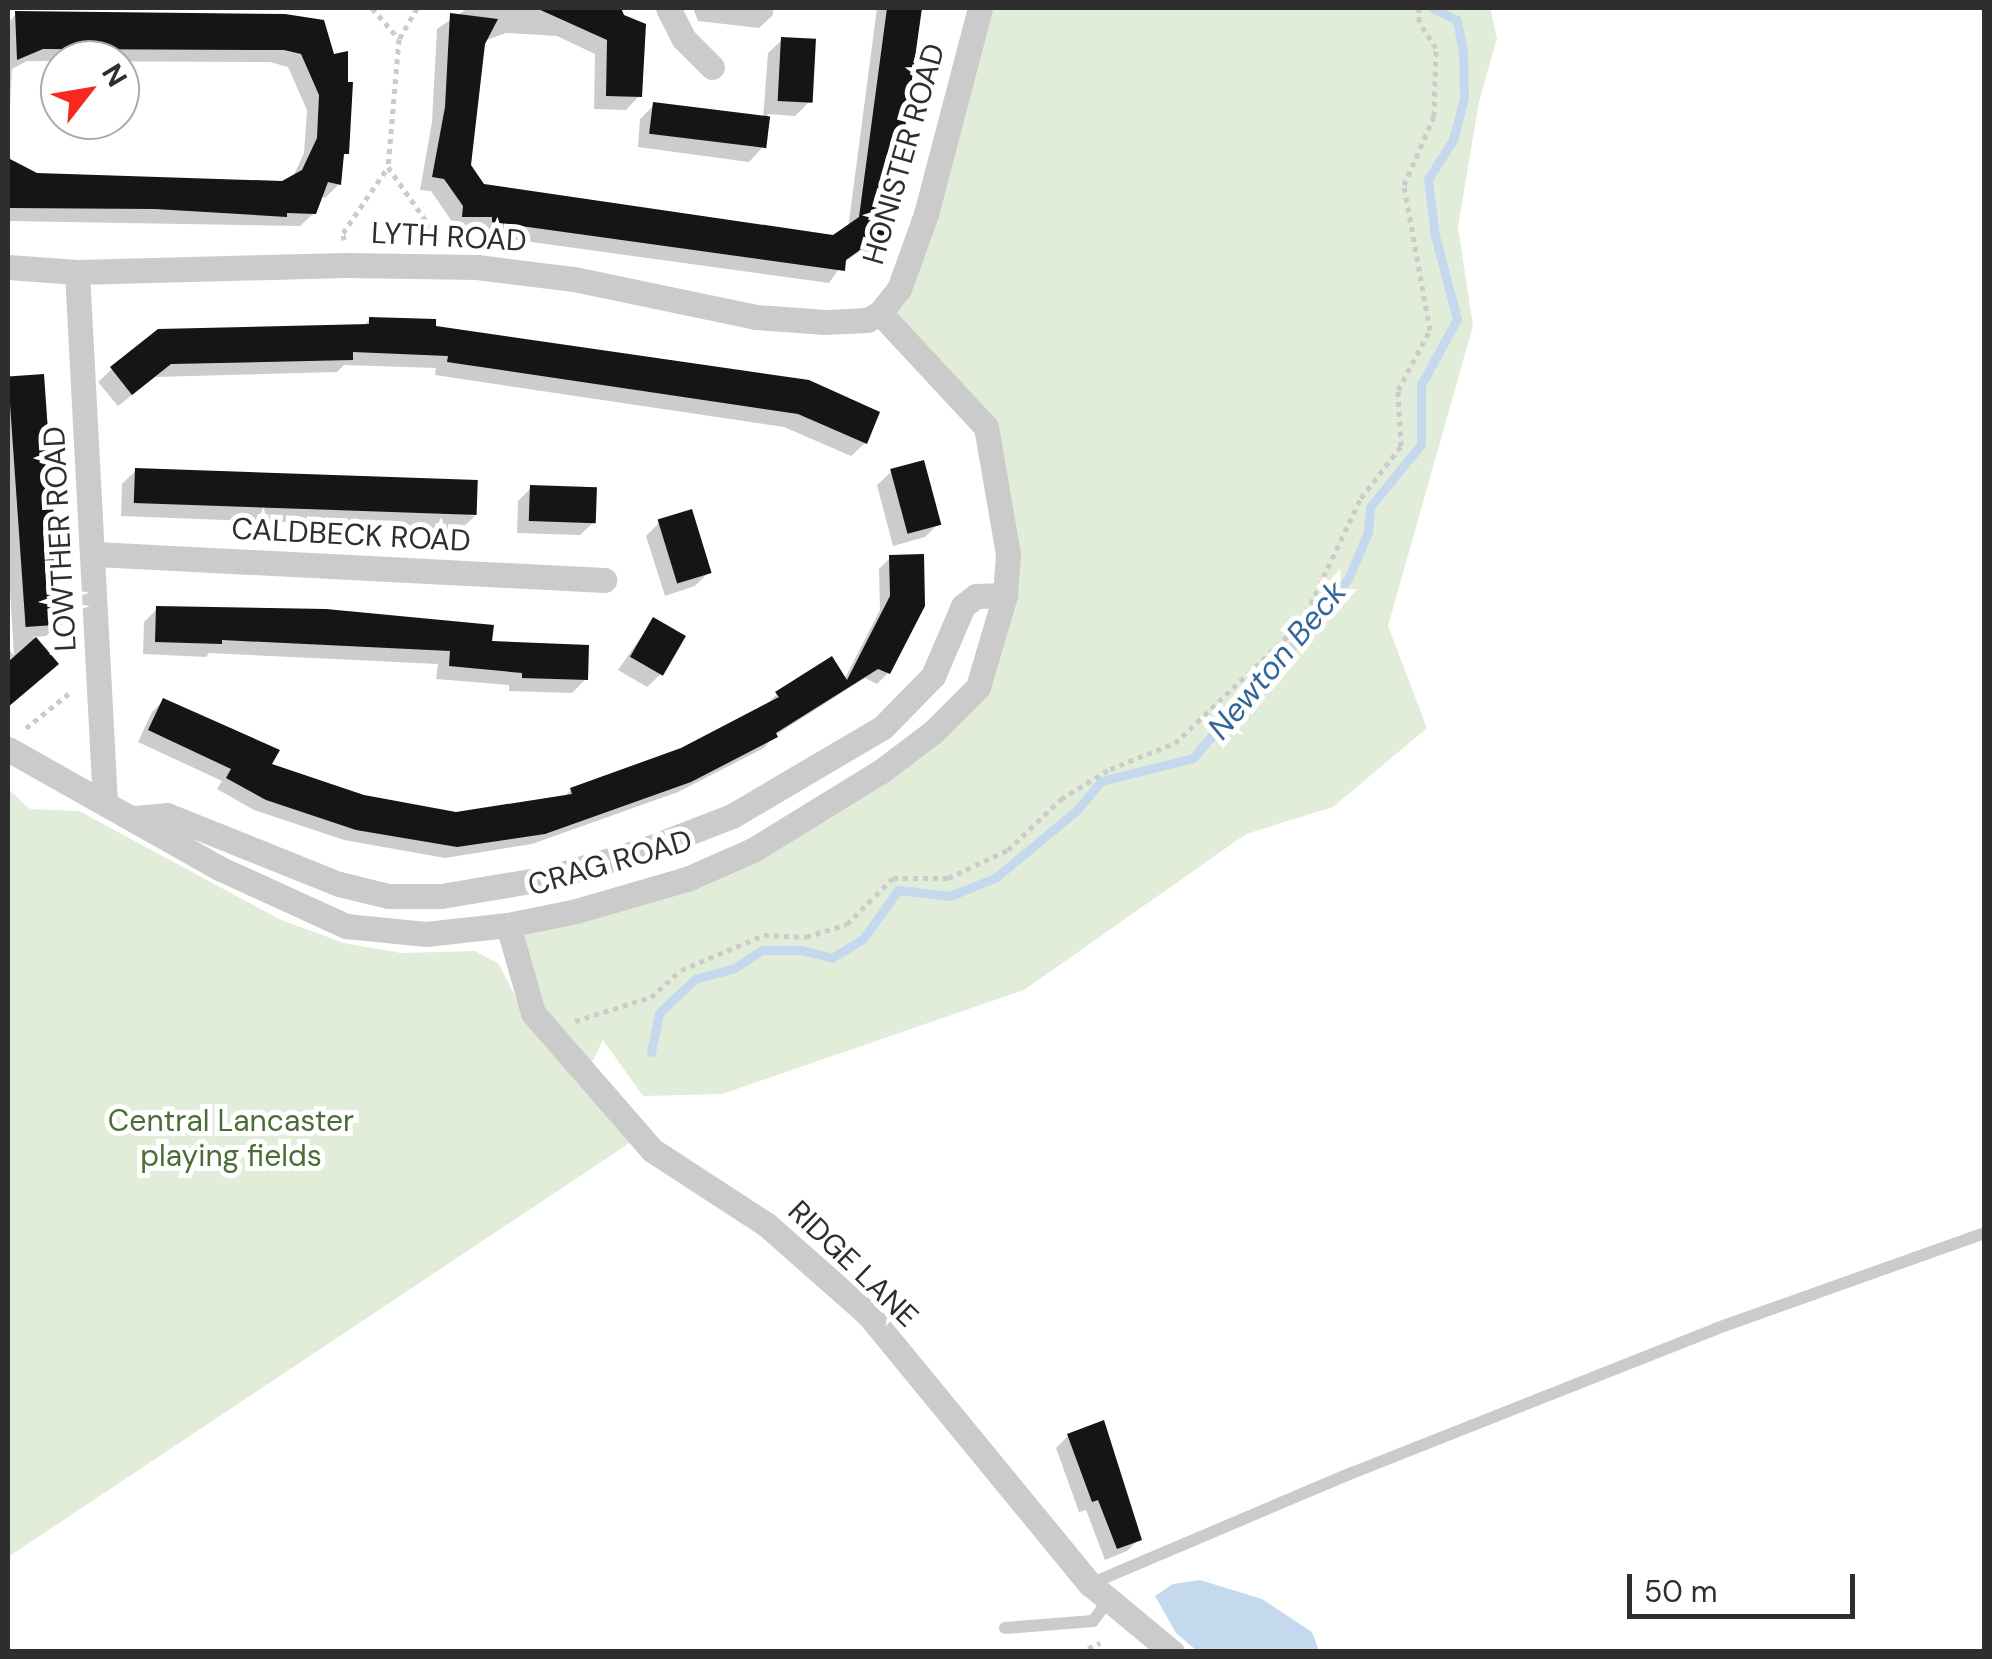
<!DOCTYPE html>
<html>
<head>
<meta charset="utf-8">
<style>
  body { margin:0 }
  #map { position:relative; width:1992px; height:1659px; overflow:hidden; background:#fff; font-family:"DM Sans",sans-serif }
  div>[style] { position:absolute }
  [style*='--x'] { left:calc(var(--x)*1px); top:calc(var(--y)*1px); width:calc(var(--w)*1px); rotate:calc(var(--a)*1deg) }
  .green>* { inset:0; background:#e2edd9 }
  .water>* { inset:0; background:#c4d9ee }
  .shadow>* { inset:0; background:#0003 }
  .stream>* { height:9px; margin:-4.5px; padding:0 4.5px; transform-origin:4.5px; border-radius:4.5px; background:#c4d9ee }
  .building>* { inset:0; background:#151515; transform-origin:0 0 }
  .path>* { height:5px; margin-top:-2.5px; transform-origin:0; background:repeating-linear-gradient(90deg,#cbcbcb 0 5px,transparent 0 10px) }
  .lane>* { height:12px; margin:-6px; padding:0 6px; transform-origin:6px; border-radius:6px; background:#cbcbcb }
  .street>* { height:25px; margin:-12.5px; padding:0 12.5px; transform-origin:12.5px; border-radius:12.5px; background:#cbcbcb }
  span { translate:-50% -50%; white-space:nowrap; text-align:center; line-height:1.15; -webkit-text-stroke:10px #fff; paint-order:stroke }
  .street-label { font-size:30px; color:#2e2e2e }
  .park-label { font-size:30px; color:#4a6d37 }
  .water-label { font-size:32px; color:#346597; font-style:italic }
  .frame { position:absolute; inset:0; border:10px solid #2e2e2e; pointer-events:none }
  .north { position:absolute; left:40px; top:40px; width:100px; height:100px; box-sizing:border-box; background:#fff; border:2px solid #ababab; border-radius:50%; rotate:59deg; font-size:28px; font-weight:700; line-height:40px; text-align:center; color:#2e2e2e }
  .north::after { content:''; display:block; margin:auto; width:35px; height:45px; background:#f6281f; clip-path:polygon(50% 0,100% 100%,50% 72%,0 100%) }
  .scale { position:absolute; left:1627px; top:1574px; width:228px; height:45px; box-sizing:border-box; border:5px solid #2e2e2e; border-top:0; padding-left:12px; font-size:30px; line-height:35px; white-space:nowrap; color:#2e2e2e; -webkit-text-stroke:8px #fff; paint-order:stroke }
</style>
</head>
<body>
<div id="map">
  <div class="green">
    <div style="clip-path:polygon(980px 8px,1490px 8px,1497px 38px,1479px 102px,1458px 227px,1473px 326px,1388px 626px,1427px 728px,1333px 807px,1246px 834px,1024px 990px,722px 1094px,643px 1096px,603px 1040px,586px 1074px,533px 1013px,508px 925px,752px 850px,978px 687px,1005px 595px,986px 428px,880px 313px,899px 289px)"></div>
    <div style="clip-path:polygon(8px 789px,30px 809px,79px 811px,279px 919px,344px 943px,401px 953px,475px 951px,499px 964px,525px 1016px,631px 1142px,8px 1557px)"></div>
  </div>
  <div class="water">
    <div style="clip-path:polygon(1200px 1580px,1262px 1599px,1312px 1632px,1319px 1651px,1197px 1651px,1176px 1633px,1155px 1596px,1173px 1584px)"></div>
  </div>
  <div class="shadow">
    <div style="clip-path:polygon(468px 8px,618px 8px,639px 96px,626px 110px,594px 109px,595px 54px,557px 36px,506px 33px,484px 41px,468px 166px,483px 186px,834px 238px,848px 229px,877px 8px,920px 8px,887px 241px,873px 255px,859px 252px,843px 263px,829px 283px,480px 235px,480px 229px,449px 230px,451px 220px,431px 191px,420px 190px,432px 122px,437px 29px)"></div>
    <div style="clip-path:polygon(693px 8px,773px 8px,773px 15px,759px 28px,698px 21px)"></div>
    <div style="clip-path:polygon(16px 14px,285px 17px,346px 153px,341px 158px,339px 184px,325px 198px,320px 196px,314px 213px,300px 226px,8px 221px,8px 147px,11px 162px,36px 175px,283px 183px,293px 177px,304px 153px,307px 110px,288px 67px,270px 62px,27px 61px,12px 69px,8px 142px,8px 23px)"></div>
    <div style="clip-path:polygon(782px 40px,808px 103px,795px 116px,768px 114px,762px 148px,749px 162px,638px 147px,640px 119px,654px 105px,763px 119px,768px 53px)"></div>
    <div style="clip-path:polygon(370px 319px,433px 328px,877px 413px,865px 443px,851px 456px,784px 427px,435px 375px,436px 368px,344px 365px,337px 372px,155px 377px,118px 406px,98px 382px,112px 369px,363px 327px)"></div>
    <div style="clip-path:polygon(9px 379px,59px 623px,46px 636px,33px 637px,56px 664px,8px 707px,8px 649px,14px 655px,8px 559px)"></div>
    <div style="clip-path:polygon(136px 470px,475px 516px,461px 529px,121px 516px,122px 484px)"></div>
    <div style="clip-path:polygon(891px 472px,938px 524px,925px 537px,893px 546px,877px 485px)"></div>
    <div style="clip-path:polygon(531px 488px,594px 522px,580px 535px,517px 533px,518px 501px)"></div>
    <div style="clip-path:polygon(659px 523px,709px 572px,695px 586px,665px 596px,646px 536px)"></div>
    <div style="clip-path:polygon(922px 557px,888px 673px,877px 684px,865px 678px,774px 736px,764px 748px,678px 792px,532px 844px,445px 858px,344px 840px,254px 810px,217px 789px,222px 781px,138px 742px,152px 712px,163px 701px,268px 765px,363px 797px,455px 814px,563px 798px,571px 790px,682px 750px,766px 705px,777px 694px,844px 680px,880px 610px,879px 569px,890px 558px)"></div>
    <div style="clip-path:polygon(157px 609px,490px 644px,586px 679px,572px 693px,509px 691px,509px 685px,436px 679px,438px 664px,209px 653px,206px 657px,143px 654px,144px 622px)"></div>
    <div style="clip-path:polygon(653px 620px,661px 674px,647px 687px,618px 670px)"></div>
    <div style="clip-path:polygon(1068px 1436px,1139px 1539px,1127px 1551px,1105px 1560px,1086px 1510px,1079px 1512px,1056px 1448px)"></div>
  </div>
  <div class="stream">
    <div style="--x:651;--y:1052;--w:40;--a:-78"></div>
    <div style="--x:659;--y:1013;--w:50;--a:-43.4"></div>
    <div style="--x:695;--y:979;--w:41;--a:-15.4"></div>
    <div style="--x:735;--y:968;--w:32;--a:-34"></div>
    <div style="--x:762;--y:950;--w:39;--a:0"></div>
    <div style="--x:801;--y:950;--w:32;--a:14"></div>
    <div style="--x:832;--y:958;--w:36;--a:-32"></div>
    <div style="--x:863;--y:939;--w:60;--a:-54.5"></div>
    <div style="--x:898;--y:890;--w:52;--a:6.6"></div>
    <div style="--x:950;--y:896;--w:48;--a:-21.8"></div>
    <div style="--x:995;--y:878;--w:105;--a:-39.6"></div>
    <div style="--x:1076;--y:811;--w:39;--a:-50"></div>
    <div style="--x:1101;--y:781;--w:95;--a:-14"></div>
    <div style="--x:1193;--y:758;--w:107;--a:-49.9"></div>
    <div style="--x:1262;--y:676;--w:78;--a:-44.5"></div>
    <div style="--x:1318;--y:621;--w:54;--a:-54.8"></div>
    <div style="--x:1349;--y:577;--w:49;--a:-67.1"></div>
    <div style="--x:1368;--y:532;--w:25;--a:-85"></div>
    <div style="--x:1370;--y:507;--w:81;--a:-51"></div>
    <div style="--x:1421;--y:444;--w:59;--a:-90"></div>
    <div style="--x:1421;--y:385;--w:75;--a:-61.4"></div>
    <div style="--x:1457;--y:319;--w:86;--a:-104.8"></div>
    <div style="--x:1435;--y:236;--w:57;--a:-97"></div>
    <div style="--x:1428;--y:179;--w:46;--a:-57.3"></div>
    <div style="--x:1453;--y:140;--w:43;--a:-75.3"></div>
    <div style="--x:1464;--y:98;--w:46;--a:-91.2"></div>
    <div style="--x:1463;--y:52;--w:33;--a:-101"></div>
    <div style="--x:1457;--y:20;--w:28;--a:-154"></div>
  </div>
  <div class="building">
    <div style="clip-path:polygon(536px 8px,621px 8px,624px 15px,646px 24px,642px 97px,606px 96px,607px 40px)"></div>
    <div style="clip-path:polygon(887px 8px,922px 8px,889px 242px,874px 240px,846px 260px,845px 271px,492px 222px,492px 217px,462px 217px,463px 206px,444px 179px,432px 177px,445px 107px,450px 13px,498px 19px,485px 44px,471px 165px,484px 184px,833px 235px,859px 217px)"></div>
    <div style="clip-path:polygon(15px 11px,285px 14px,324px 20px,334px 54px,348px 51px,348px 82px,353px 82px,349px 154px,344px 154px,341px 185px,328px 182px,316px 214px,287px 213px,287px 217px,155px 209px,8px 208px,8px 158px,37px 173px,282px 181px,302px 170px,317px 138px,319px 95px,301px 54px,284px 50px,43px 49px,17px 60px)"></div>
    <div style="left:781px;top:37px;width:35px;height:64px;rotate:3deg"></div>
    <div style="left:653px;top:102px;width:118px;height:32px;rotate:7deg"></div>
    <div style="clip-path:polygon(369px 317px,436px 319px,436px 326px,809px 380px,880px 412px,867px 444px,798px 414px,447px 362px,448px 356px,353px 352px,353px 360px,171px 364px,132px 395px,110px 367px,158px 329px,369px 324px)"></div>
    <div style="left:44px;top:374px;width:251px;height:36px;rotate:86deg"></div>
    <div style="left:924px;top:460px;width:67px;height:35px;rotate:75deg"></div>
    <div style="left:135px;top:468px;width:343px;height:35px;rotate:2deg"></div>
    <div style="left:530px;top:485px;width:67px;height:36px;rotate:2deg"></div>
    <div style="left:692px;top:509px;width:67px;height:36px;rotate:73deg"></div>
    <div style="clip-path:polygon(924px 554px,925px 606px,890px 674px,878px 669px,776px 733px,778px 737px,691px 782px,545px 834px,457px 847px,356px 830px,266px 800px,226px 778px,231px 769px,148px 730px,163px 698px,280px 750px,272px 764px,364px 795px,456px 812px,572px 794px,570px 788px,681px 748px,779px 697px,775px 692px,832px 656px,847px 680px,890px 596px,889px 555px)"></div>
    <div style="clip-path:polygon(156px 606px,326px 609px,494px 625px,492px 641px,589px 645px,588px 680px,522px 678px,522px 673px,449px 666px,450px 651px,222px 640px,222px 644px,155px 642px)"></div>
    <div style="left:653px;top:617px;width:38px;height:46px;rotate:30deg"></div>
    <div style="clip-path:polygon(36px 637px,59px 664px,8px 707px,8px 662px)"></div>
    <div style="clip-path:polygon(1104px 1420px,1142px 1540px,1117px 1549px,1098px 1500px,1092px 1502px,1067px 1434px)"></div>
  </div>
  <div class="path">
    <div style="--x:372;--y:8;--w:41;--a:48.9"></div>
    <div style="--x:417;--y:8;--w:36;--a:120"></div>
    <div style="--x:399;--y:39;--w:128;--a:94.9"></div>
    <div style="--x:388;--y:167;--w:87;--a:54.8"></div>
    <div style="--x:344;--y:240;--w:7;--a:-98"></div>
    <div style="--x:343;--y:233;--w:80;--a:-55.7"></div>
    <div style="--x:26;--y:728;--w:59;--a:-38.8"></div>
    <div style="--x:575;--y:1021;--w:80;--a:-17.5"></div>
    <div style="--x:651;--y:997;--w:40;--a:-42"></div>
    <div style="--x:681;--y:970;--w:90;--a:-22.9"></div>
    <div style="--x:764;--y:935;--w:42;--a:2.7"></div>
    <div style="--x:806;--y:937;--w:43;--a:-17.6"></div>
    <div style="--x:847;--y:924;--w:65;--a:-45"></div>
    <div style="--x:893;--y:878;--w:55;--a:0"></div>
    <div style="--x:948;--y:878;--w:66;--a:-25"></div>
    <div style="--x:1008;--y:850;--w:74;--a:-43.9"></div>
    <div style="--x:1061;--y:799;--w:57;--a:-31.5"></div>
    <div style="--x:1110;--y:769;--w:70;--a:-21.8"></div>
    <div style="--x:1175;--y:743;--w:175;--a:-43.6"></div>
    <div style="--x:1302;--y:622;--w:137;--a:-64.6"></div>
    <div style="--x:1361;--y:498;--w:66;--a:-52.4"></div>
    <div style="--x:1401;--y:446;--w:56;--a:-93.1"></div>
    <div style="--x:1398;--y:390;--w:68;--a:-61.9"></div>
    <div style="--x:1430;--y:330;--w:147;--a:-100.2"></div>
    <div style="--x:1404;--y:185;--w:75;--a:-66.5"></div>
    <div style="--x:1434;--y:116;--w:68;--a:-88.3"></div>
    <div style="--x:1436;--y:48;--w:31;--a:-123"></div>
    <div style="--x:1419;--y:22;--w:14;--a:-90"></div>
    <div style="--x:1079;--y:1652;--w:23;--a:-23"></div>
  </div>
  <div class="lane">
    <div style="--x:1090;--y:1584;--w:285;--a:-23"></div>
    <div style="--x:1352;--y:1473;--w:391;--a:-21.6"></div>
    <div style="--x:1715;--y:1329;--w:286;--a:-19.6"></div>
    <div style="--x:1005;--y:1628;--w:88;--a:-4.5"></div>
    <div style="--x:1093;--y:1621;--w:27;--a:-54"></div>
  </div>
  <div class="street">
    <div style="--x:668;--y:8;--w:34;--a:63"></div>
    <div style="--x:683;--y:38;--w:41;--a:45"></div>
    <div style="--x:8;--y:267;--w:69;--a:4.1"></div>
    <div style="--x:77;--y:272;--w:269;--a:-1.5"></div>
    <div style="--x:346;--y:265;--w:131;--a:0.9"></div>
    <div style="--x:477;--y:267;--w:98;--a:7.1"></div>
    <div style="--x:574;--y:279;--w:186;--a:11.8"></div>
    <div style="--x:756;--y:317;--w:70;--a:4.1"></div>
    <div style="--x:826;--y:322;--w:41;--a:-2.8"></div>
    <div style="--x:867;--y:320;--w:15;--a:-28"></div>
    <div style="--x:880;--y:313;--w:31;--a:-52"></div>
    <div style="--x:899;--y:289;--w:80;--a:-70.2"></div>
    <div style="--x:926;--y:214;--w:213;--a:-75.3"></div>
    <div style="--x:77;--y:272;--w:532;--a:86.98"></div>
    <div style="--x:95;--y:554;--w:510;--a:2.92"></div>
    <div style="--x:8;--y:749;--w:244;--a:29.4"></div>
    <div style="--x:221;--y:869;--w:137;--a:24.5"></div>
    <div style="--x:346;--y:926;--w:80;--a:5.7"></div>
    <div style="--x:426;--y:934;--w:82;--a:-6.3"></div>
    <div style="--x:508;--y:925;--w:69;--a:-11.6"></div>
    <div style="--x:576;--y:911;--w:116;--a:-16.1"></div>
    <div style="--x:687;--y:879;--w:72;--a:-23.7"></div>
    <div style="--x:753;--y:850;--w:149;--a:-31.6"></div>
    <div style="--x:880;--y:772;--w:66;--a:-37"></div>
    <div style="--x:933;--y:732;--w:64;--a:-45"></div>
    <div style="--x:978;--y:687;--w:96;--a:-73.6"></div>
    <div style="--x:1005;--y:595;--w:41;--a:-85.8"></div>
    <div style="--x:1008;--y:554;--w:129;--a:-99.8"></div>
    <div style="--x:986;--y:427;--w:156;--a:-132.9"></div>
    <div style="--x:134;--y:818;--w:33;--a:-5"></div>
    <div style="--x:167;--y:815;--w:185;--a:21.9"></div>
    <div style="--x:339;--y:884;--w:50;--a:13.8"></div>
    <div style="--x:388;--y:896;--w:53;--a:0"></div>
    <div style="--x:441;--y:896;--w:109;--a:-9.5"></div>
    <div style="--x:548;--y:878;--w:100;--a:-16.3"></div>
    <div style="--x:644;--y:850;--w:94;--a:-21.1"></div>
    <div style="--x:732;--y:816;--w:175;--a:-30.5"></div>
    <div style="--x:883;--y:727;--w:71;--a:-45.6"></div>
    <div style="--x:933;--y:676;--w:76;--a:-66.8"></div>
    <div style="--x:963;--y:606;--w:16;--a:-38"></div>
    <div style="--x:976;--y:596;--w:29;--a:-2"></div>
    <div style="--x:508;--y:925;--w:91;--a:74.1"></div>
    <div style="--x:533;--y:1013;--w:181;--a:49"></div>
    <div style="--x:652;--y:1150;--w:137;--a:33.1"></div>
    <div style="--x:767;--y:1225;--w:135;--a:41.4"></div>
    <div style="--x:868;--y:1314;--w:350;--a:50.6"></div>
    <div style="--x:1090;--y:1584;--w:107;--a:39.7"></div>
  </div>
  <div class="street-label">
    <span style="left:904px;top:154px;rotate:-74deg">HONISTER ROAD</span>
    <span style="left:449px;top:237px;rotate:3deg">LYTH ROAD</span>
    <span style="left:351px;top:535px;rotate:3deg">CALDBECK ROAD</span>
    <span style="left:60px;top:539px;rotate:-93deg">LOWTHER ROAD</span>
    <span style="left:610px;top:863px;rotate:-16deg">CRAG ROAD</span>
    <span style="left:853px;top:1264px;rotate:44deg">RIDGE LANE</span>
  </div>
  <div class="park-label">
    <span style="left:231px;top:1138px">Central Lancaster<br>playing fields</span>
  </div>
  <div class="water-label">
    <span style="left:1277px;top:660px;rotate:-50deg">Newton Beck</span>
  </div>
  <div class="frame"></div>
  <div class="north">N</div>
  <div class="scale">50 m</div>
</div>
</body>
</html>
